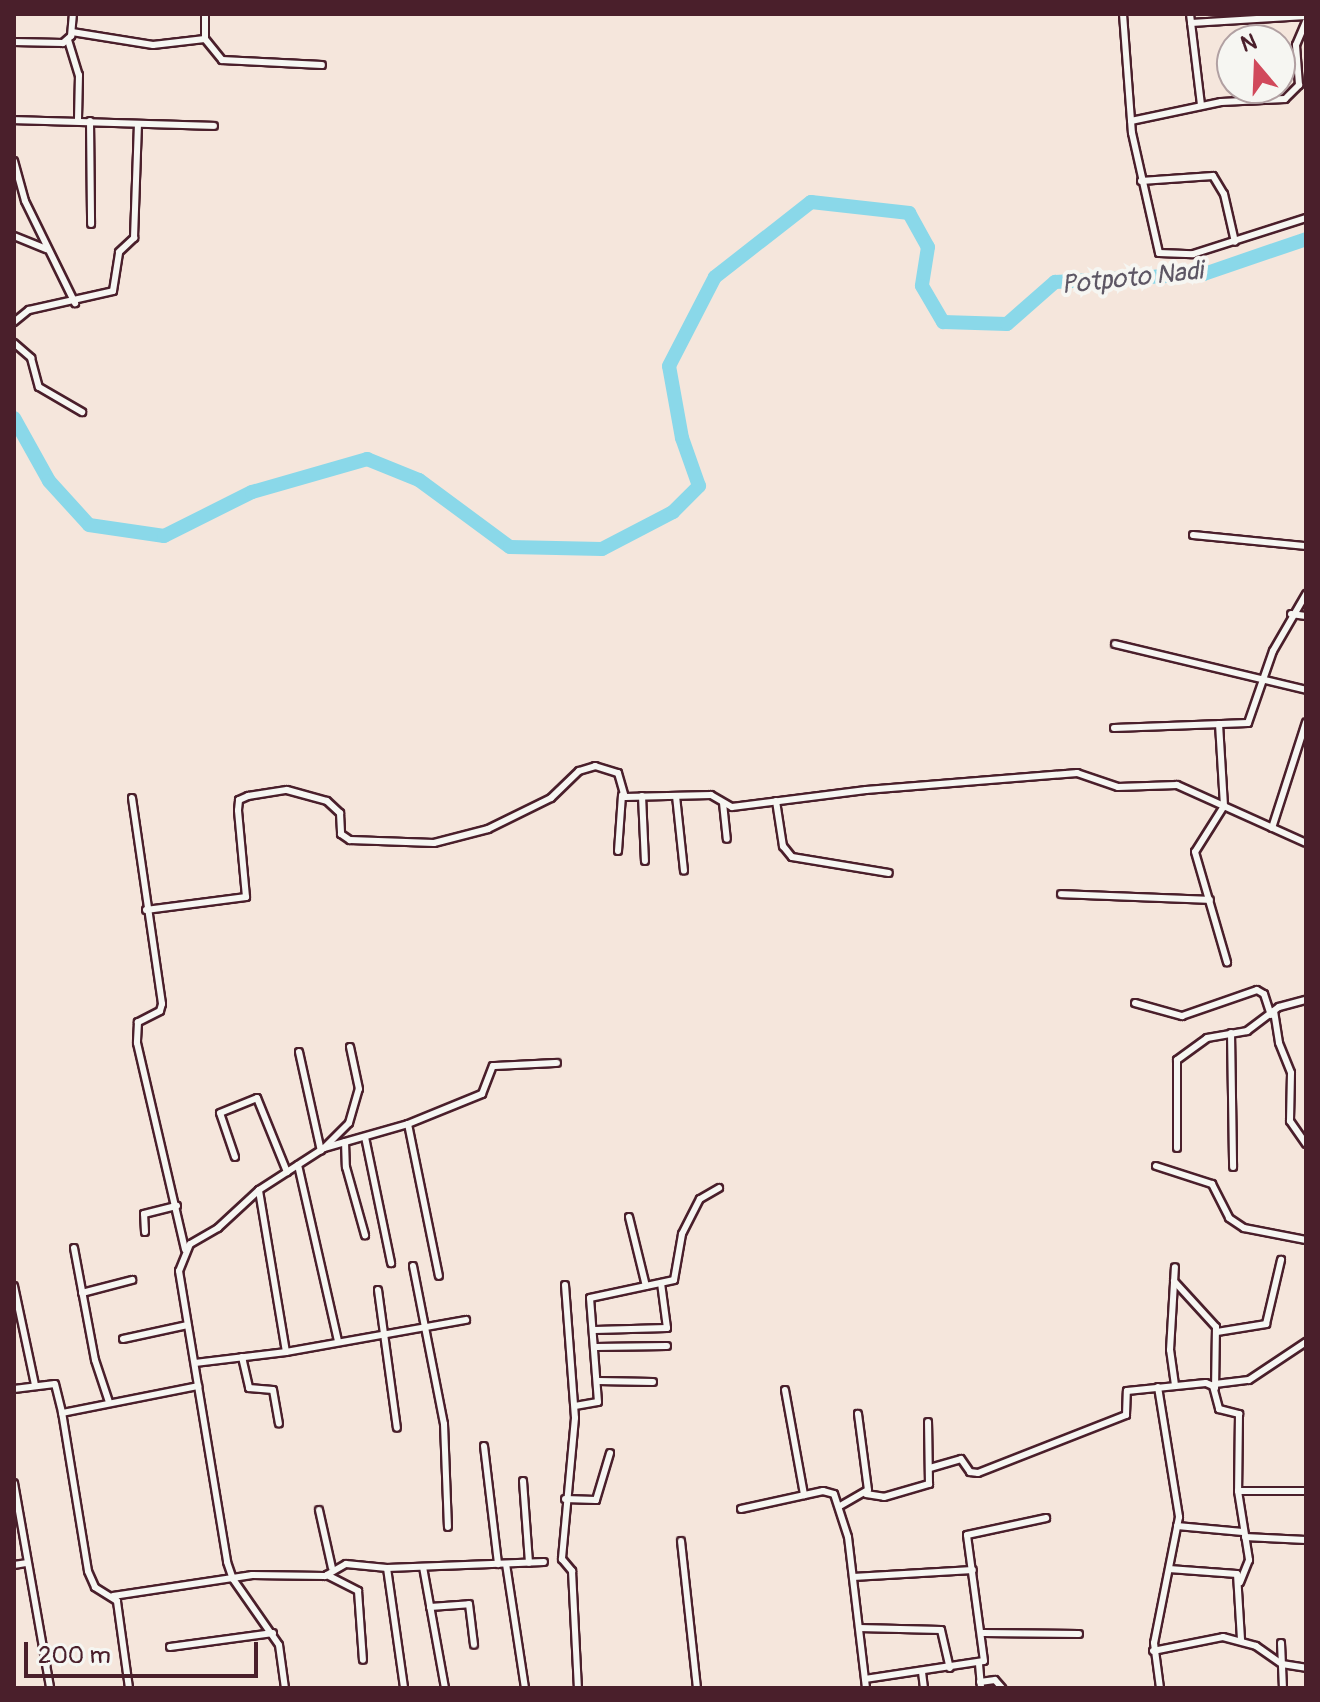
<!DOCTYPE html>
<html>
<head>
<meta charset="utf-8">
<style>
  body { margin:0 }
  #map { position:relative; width:1320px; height:1702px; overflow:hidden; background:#f5e6dc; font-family:Pangolin,sans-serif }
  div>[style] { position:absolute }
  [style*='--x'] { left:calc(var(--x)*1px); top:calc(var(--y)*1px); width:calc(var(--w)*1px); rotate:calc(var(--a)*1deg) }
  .river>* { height:14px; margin:-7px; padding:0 7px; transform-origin:7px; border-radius:7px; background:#8ad8e9 }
  .roads { filter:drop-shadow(2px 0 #4a1f2b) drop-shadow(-2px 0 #4a1f2b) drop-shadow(0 2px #4a1f2b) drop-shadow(0 -2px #4a1f2b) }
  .street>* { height:6px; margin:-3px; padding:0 3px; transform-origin:3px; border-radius:3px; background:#f6f6f2 }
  span { translate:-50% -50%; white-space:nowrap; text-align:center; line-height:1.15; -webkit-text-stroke:8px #f6f6f2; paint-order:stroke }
  .water-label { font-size:26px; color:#5d5664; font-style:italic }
  .frame { position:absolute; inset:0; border:16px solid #4a1f2b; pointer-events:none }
  .north { position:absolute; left:1216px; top:24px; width:80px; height:80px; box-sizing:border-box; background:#f6f6f2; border:2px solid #b1a0a2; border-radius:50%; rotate:341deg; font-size:22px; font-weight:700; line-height:32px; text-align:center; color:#4a1f2b }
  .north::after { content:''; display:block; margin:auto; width:28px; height:36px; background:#d1495b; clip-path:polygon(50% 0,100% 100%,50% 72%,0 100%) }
  .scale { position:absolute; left:24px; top:1642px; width:234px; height:36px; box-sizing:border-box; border:4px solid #4a1f2b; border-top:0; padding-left:10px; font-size:24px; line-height:28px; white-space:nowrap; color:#4a1f2b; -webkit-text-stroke:6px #f6f6f2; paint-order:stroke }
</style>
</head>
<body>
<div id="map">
  <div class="river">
    <div style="--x:14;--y:418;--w:72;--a:60.9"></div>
    <div style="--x:49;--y:481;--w:59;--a:47.7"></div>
    <div style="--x:89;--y:525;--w:76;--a:8.3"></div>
    <div style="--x:164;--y:536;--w:98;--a:-26.6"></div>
    <div style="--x:252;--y:492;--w:120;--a:-16"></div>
    <div style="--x:367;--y:459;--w:56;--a:22"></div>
    <div style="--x:419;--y:480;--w:113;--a:36.4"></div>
    <div style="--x:510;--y:547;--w:92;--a:1.2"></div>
    <div style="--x:602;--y:549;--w:80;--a:-27.5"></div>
    <div style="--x:673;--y:512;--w:37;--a:-45"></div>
    <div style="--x:699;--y:486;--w:51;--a:-109.5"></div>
    <div style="--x:682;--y:438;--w:73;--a:-100.2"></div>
    <div style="--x:669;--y:366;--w:100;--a:-62.7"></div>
    <div style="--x:715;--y:277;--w:122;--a:-38"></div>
    <div style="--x:811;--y:202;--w:99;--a:6.4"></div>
    <div style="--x:909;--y:213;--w:39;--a:61"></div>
    <div style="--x:928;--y:247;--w:39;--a:99"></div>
    <div style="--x:922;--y:286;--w:42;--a:59.7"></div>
    <div style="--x:943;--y:322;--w:64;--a:1.8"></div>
    <div style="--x:1007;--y:324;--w:64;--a:-41.2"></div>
    <div style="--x:1055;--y:282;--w:149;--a:-3.1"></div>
    <div style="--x:1204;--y:274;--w:108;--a:-18.9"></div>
  </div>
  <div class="roads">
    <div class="street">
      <div style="--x:1123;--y:14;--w:119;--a:85.7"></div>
      <div style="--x:1132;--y:133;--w:123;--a:77.3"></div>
      <div style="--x:1159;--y:253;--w:34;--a:2"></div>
      <div style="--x:1193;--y:254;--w:119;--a:-17.7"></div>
      <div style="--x:1190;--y:14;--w:92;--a:83.1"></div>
      <div style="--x:1191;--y:23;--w:115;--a:-3.5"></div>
      <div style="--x:72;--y:32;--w:82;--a:9.1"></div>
      <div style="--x:153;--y:45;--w:52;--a:-6.6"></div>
      <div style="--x:205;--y:39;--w:27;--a:51"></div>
      <div style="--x:222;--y:60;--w:100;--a:2.9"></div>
      <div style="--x:205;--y:39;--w:25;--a:-90"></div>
      <div style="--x:68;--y:40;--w:37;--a:73"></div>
      <div style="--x:79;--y:75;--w:45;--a:91.3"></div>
      <div style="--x:14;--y:42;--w:49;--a:1.2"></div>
      <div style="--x:63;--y:43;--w:11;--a:-41"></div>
      <div style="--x:71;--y:36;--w:22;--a:-85"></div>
      <div style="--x:14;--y:120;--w:200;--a:1.7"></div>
      <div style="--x:90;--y:121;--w:103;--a:89.4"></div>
      <div style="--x:1131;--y:121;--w:92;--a:-11.9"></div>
      <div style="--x:1221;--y:102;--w:64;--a:-2.7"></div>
      <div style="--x:1285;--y:99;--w:20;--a:-45"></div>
      <div style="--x:1299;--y:85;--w:40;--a:-94.3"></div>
      <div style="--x:1296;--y:45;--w:26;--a:-67"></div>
      <div style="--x:14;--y:161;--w:41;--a:74.6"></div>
      <div style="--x:25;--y:201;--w:114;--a:63.9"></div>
      <div style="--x:1141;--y:181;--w:72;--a:-4"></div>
      <div style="--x:1213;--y:176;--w:21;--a:59"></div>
      <div style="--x:1224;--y:194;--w:49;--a:77.1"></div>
      <div style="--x:14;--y:236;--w:35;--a:22"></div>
      <div style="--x:14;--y:322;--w:19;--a:-39"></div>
      <div style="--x:29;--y:310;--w:86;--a:-12.7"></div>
      <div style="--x:113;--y:291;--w:39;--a:-81"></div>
      <div style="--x:119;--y:252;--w:21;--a:-43"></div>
      <div style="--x:134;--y:238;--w:114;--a:-88"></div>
      <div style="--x:14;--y:343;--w:23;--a:41"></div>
      <div style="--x:31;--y:358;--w:30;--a:75"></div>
      <div style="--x:39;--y:387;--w:50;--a:30.2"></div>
      <div style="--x:1193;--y:535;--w:114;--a:5.6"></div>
      <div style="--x:1291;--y:614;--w:15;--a:8"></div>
      <div style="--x:1115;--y:644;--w:196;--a:13.5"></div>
      <div style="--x:1219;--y:724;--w:82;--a:86.5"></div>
      <div style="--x:1224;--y:806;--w:54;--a:122.2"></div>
      <div style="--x:1195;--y:852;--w:115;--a:73.8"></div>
      <div style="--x:1114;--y:728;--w:134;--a:-2.1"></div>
      <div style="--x:1248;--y:723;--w:76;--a:-70.9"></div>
      <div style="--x:1273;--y:651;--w:66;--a:-59.9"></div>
      <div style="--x:642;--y:796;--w:65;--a:87.4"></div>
      <div style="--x:676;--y:796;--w:75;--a:83.9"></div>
      <div style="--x:132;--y:798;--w:208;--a:81.7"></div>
      <div style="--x:162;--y:1004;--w:7;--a:106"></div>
      <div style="--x:160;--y:1011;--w:25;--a:153"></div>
      <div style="--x:138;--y:1022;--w:21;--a:93"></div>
      <div style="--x:137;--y:1043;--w:212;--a:76.9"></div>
      <div style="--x:776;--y:801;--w:46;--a:81.2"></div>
      <div style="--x:783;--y:846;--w:14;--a:51"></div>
      <div style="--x:792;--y:857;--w:98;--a:9.4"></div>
      <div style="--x:723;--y:803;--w:36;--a:84"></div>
      <div style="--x:1272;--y:828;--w:111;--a:-72.2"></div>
      <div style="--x:618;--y:851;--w:56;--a:-85.9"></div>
      <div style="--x:1061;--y:894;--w:149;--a:2.3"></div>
      <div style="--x:146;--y:910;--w:101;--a:-7.4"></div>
      <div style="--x:246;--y:897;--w:87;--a:-95.3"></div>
      <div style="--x:238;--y:810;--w:10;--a:-84"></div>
      <div style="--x:239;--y:800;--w:10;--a:-24"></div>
      <div style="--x:248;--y:796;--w:39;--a:-9"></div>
      <div style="--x:287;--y:790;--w:41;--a:15.4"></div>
      <div style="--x:327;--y:801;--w:18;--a:43"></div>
      <div style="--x:340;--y:813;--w:21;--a:87"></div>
      <div style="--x:341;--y:834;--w:11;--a:34"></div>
      <div style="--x:350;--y:840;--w:84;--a:2"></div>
      <div style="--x:434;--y:843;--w:56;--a:-14.5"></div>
      <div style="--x:488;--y:829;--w:70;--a:-26.2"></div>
      <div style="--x:551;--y:798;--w:39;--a:-44"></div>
      <div style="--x:579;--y:771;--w:17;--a:-17"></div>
      <div style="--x:595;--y:766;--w:24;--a:17"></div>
      <div style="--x:618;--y:773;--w:25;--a:74"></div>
      <div style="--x:625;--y:797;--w:86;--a:-1.3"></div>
      <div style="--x:711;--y:795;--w:24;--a:30"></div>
      <div style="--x:732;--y:807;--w:135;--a:-7.2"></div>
      <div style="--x:866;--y:790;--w:212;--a:-4.6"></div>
      <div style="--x:1077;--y:773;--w:43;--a:18.9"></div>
      <div style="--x:1118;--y:787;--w:59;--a:-1.9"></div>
      <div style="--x:1177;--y:785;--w:141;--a:24.2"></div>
      <div style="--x:1135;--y:1003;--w:49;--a:15.5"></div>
      <div style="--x:1182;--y:1016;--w:79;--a:-19.1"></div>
      <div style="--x:1257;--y:990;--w:8;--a:30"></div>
      <div style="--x:1264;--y:994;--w:22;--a:72"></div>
      <div style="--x:1274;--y:1011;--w:32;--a:81"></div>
      <div style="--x:1279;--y:1043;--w:32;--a:68"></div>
      <div style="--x:1291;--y:1073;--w:48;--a:91.2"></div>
      <div style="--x:1290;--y:1121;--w:28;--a:55"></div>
      <div style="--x:1231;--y:1033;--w:134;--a:89.1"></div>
      <div style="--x:299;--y:1052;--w:101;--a:77.5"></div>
      <div style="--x:408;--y:1124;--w:155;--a:78.5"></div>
      <div style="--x:365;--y:1137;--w:129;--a:78.3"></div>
      <div style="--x:345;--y:1142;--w:25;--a:88"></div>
      <div style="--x:346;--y:1167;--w:71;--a:74.4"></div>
      <div style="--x:324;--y:1148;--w:87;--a:-15.9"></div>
      <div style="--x:408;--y:1124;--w:80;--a:-22.1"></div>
      <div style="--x:482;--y:1094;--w:30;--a:-69"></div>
      <div style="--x:493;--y:1066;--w:64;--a:-2.7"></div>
      <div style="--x:1177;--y:1148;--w:88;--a:-90"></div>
      <div style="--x:1177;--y:1060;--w:37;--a:-36"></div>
      <div style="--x:1207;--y:1038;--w:41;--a:-9.9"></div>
      <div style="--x:1247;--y:1031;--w:40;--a:-37"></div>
      <div style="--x:1279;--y:1007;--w:28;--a:-15"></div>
      <div style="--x:235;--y:1157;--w:46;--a:-108.8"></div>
      <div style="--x:220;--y:1113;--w:40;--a:-22"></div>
      <div style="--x:257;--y:1098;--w:80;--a:67.9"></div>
      <div style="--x:298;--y:1165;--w:180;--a:77.2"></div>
      <div style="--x:1156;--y:1166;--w:59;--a:17.8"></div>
      <div style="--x:1212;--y:1184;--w:38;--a:63"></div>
      <div style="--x:1229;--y:1218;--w:18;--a:34"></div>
      <div style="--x:1244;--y:1228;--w:63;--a:11"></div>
      <div style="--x:259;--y:1190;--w:77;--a:-32.9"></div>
      <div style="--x:324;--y:1148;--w:35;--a:-45"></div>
      <div style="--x:349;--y:1123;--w:35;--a:-74"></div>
      <div style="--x:359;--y:1089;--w:43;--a:-102.1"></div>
      <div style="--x:629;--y:1217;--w:71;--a:76.2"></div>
      <div style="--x:145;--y:1232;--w:18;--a:-93"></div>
      <div style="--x:144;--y:1214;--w:34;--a:-14"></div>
      <div style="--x:74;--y:1248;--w:114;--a:79.4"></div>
      <div style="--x:95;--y:1360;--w:44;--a:71.6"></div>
      <div style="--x:413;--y:1266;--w:161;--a:78.9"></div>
      <div style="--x:444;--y:1424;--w:103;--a:87.8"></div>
      <div style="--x:1174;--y:1281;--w:62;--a:47.6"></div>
      <div style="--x:1216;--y:1327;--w:61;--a:90.9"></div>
      <div style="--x:565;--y:1285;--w:133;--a:85.7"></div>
      <div style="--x:575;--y:1418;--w:142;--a:95.3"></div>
      <div style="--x:562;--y:1559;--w:16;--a:50"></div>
      <div style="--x:572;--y:1571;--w:117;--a:87.1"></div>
      <div style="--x:14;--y:1286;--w:101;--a:78"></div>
      <div style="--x:378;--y:1290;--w:139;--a:82.2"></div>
      <div style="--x:82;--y:1293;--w:52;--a:-14.6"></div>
      <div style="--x:595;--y:1330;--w:72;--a:-1.6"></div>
      <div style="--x:667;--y:1328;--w:45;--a:-97.6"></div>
      <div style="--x:1217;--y:1332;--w:50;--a:-9.3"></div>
      <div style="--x:1266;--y:1324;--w:66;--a:-76.8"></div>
      <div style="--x:123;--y:1339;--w:66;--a:-12.2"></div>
      <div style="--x:596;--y:1347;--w:71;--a:-0.8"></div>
      <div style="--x:286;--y:1352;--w:183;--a:-10.1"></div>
      <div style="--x:242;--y:1357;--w:32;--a:77"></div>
      <div style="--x:249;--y:1388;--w:24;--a:5"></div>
      <div style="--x:273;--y:1390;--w:34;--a:80"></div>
      <div style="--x:195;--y:1363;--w:92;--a:-6.9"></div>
      <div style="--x:286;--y:1352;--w:164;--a:-99.5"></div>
      <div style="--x:259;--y:1190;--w:56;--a:137.2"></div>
      <div style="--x:218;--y:1228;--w:32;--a:150"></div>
      <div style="--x:190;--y:1244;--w:29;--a:112"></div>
      <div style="--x:179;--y:1271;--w:295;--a:80.6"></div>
      <div style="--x:227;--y:1562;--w:18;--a:71"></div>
      <div style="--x:233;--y:1579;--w:80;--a:55.1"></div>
      <div style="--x:279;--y:1645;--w:43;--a:82.1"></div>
      <div style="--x:598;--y:1381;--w:55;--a:1"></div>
      <div style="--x:1215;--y:1384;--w:34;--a:-7"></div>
      <div style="--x:1249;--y:1380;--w:69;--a:-33.7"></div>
      <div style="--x:1175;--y:1385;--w:35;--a:-98"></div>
      <div style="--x:1170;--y:1350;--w:83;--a:-86.6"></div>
      <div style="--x:1158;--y:1387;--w:132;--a:80.8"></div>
      <div style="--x:1179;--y:1517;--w:128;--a:101.2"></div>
      <div style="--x:1154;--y:1643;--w:45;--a:82.4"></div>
      <div style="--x:14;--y:1389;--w:41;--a:-7"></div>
      <div style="--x:55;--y:1384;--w:30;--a:76"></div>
      <div style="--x:785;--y:1390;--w:107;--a:79.7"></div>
      <div style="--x:575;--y:1406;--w:23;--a:-10"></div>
      <div style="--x:598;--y:1402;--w:104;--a:-94.4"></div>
      <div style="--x:590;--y:1298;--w:86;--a:-12.1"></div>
      <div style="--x:674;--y:1280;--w:47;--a:-80.1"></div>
      <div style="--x:682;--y:1234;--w:39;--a:-63"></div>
      <div style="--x:700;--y:1199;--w:22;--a:-30"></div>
      <div style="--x:484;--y:1446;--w:119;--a:83.2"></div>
      <div style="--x:930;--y:1468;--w:32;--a:-16"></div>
      <div style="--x:961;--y:1459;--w:16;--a:55"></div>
      <div style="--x:970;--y:1472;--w:8;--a:7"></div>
      <div style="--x:978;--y:1473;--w:159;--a:-21.4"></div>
      <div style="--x:1126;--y:1415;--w:24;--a:-88"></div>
      <div style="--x:1127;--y:1391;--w:79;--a:-5.8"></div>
      <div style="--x:1206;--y:1383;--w:8;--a:23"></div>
      <div style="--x:1213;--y:1386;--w:24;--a:75"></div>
      <div style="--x:1219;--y:1409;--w:21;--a:14"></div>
      <div style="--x:1239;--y:1414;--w:77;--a:90.7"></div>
      <div style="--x:1238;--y:1491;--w:68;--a:0"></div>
      <div style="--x:523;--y:1481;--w:82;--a:85.8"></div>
      <div style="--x:14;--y:1483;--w:208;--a:80"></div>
      <div style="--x:1238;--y:1491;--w:70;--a:80.9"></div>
      <div style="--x:1249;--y:1560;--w:24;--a:112"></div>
      <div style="--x:866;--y:1494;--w:18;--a:9"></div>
      <div style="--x:884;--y:1497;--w:47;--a:-16.1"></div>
      <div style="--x:929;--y:1484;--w:62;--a:-90.9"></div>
      <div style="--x:565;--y:1499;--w:31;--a:2"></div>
      <div style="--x:596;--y:1500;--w:49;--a:-73.4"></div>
      <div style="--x:840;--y:1506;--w:32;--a:-30"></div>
      <div style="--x:868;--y:1490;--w:77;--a:-97.5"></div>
      <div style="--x:741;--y:1509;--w:84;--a:-12.4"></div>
      <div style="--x:823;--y:1491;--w:11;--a:15"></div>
      <div style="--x:834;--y:1494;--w:45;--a:72"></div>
      <div style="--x:848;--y:1537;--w:152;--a:83.2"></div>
      <div style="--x:319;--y:1510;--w:59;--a:77.4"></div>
      <div style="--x:1177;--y:1526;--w:66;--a:5.2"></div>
      <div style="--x:1245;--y:1537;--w:61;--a:2.8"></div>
      <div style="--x:681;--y:1541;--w:148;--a:83.8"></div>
      <div style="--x:506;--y:1564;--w:125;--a:81.3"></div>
      <div style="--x:14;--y:1565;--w:12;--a:-9"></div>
      <div style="--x:423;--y:1567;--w:123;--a:79.7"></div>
      <div style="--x:387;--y:1568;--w:121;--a:81.9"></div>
      <div style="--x:1169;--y:1569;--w:68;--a:4.2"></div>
      <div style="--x:1237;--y:1574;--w:66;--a:86.5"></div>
      <div style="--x:327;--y:1575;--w:35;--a:27"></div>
      <div style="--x:358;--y:1591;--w:69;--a:85.9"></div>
      <div style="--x:853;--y:1577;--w:120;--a:-3.3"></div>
      <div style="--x:113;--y:1596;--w:141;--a:-8.6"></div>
      <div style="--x:252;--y:1575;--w:73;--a:0.8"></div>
      <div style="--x:325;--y:1576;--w:24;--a:-30"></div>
      <div style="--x:346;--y:1564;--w:41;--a:5.6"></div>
      <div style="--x:387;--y:1568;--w:157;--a:-2.2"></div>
      <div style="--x:430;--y:1607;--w:39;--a:-4"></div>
      <div style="--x:469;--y:1604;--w:41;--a:83"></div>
      <div style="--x:859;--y:1628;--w:82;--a:1.4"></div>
      <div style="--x:941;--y:1630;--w:39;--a:77"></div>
      <div style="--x:983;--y:1633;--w:96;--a:0.6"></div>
      <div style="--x:1281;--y:1643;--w:45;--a:87.5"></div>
      <div style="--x:170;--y:1647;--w:104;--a:-7.7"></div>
      <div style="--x:1153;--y:1651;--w:71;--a:-11.3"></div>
      <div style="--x:1223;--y:1637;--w:34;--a:15"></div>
      <div style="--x:1256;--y:1646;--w:32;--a:35"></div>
      <div style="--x:1282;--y:1664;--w:24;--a:9"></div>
      <div style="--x:979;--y:1664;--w:24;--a:85"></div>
      <div style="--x:922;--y:1672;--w:16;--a:83"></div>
      <div style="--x:865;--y:1679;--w:120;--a:-8.6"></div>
      <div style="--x:984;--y:1661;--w:127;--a:-97.7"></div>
      <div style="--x:967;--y:1535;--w:81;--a:-12.1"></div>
      <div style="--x:980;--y:1682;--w:15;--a:-8"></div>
      <div style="--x:995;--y:1680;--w:11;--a:49"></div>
      <div style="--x:129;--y:1688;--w:88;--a:-97.9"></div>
      <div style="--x:117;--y:1601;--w:26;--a:-148"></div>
      <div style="--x:95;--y:1587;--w:17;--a:-114"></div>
      <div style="--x:88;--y:1571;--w:160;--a:-99.3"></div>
      <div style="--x:62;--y:1413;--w:139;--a:-11.2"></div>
    </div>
  </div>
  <div class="water-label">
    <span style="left:1132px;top:279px;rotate:-6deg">Potpoto Nadi</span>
  </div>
  <div class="frame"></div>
  <div class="north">N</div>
  <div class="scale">200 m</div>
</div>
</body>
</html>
